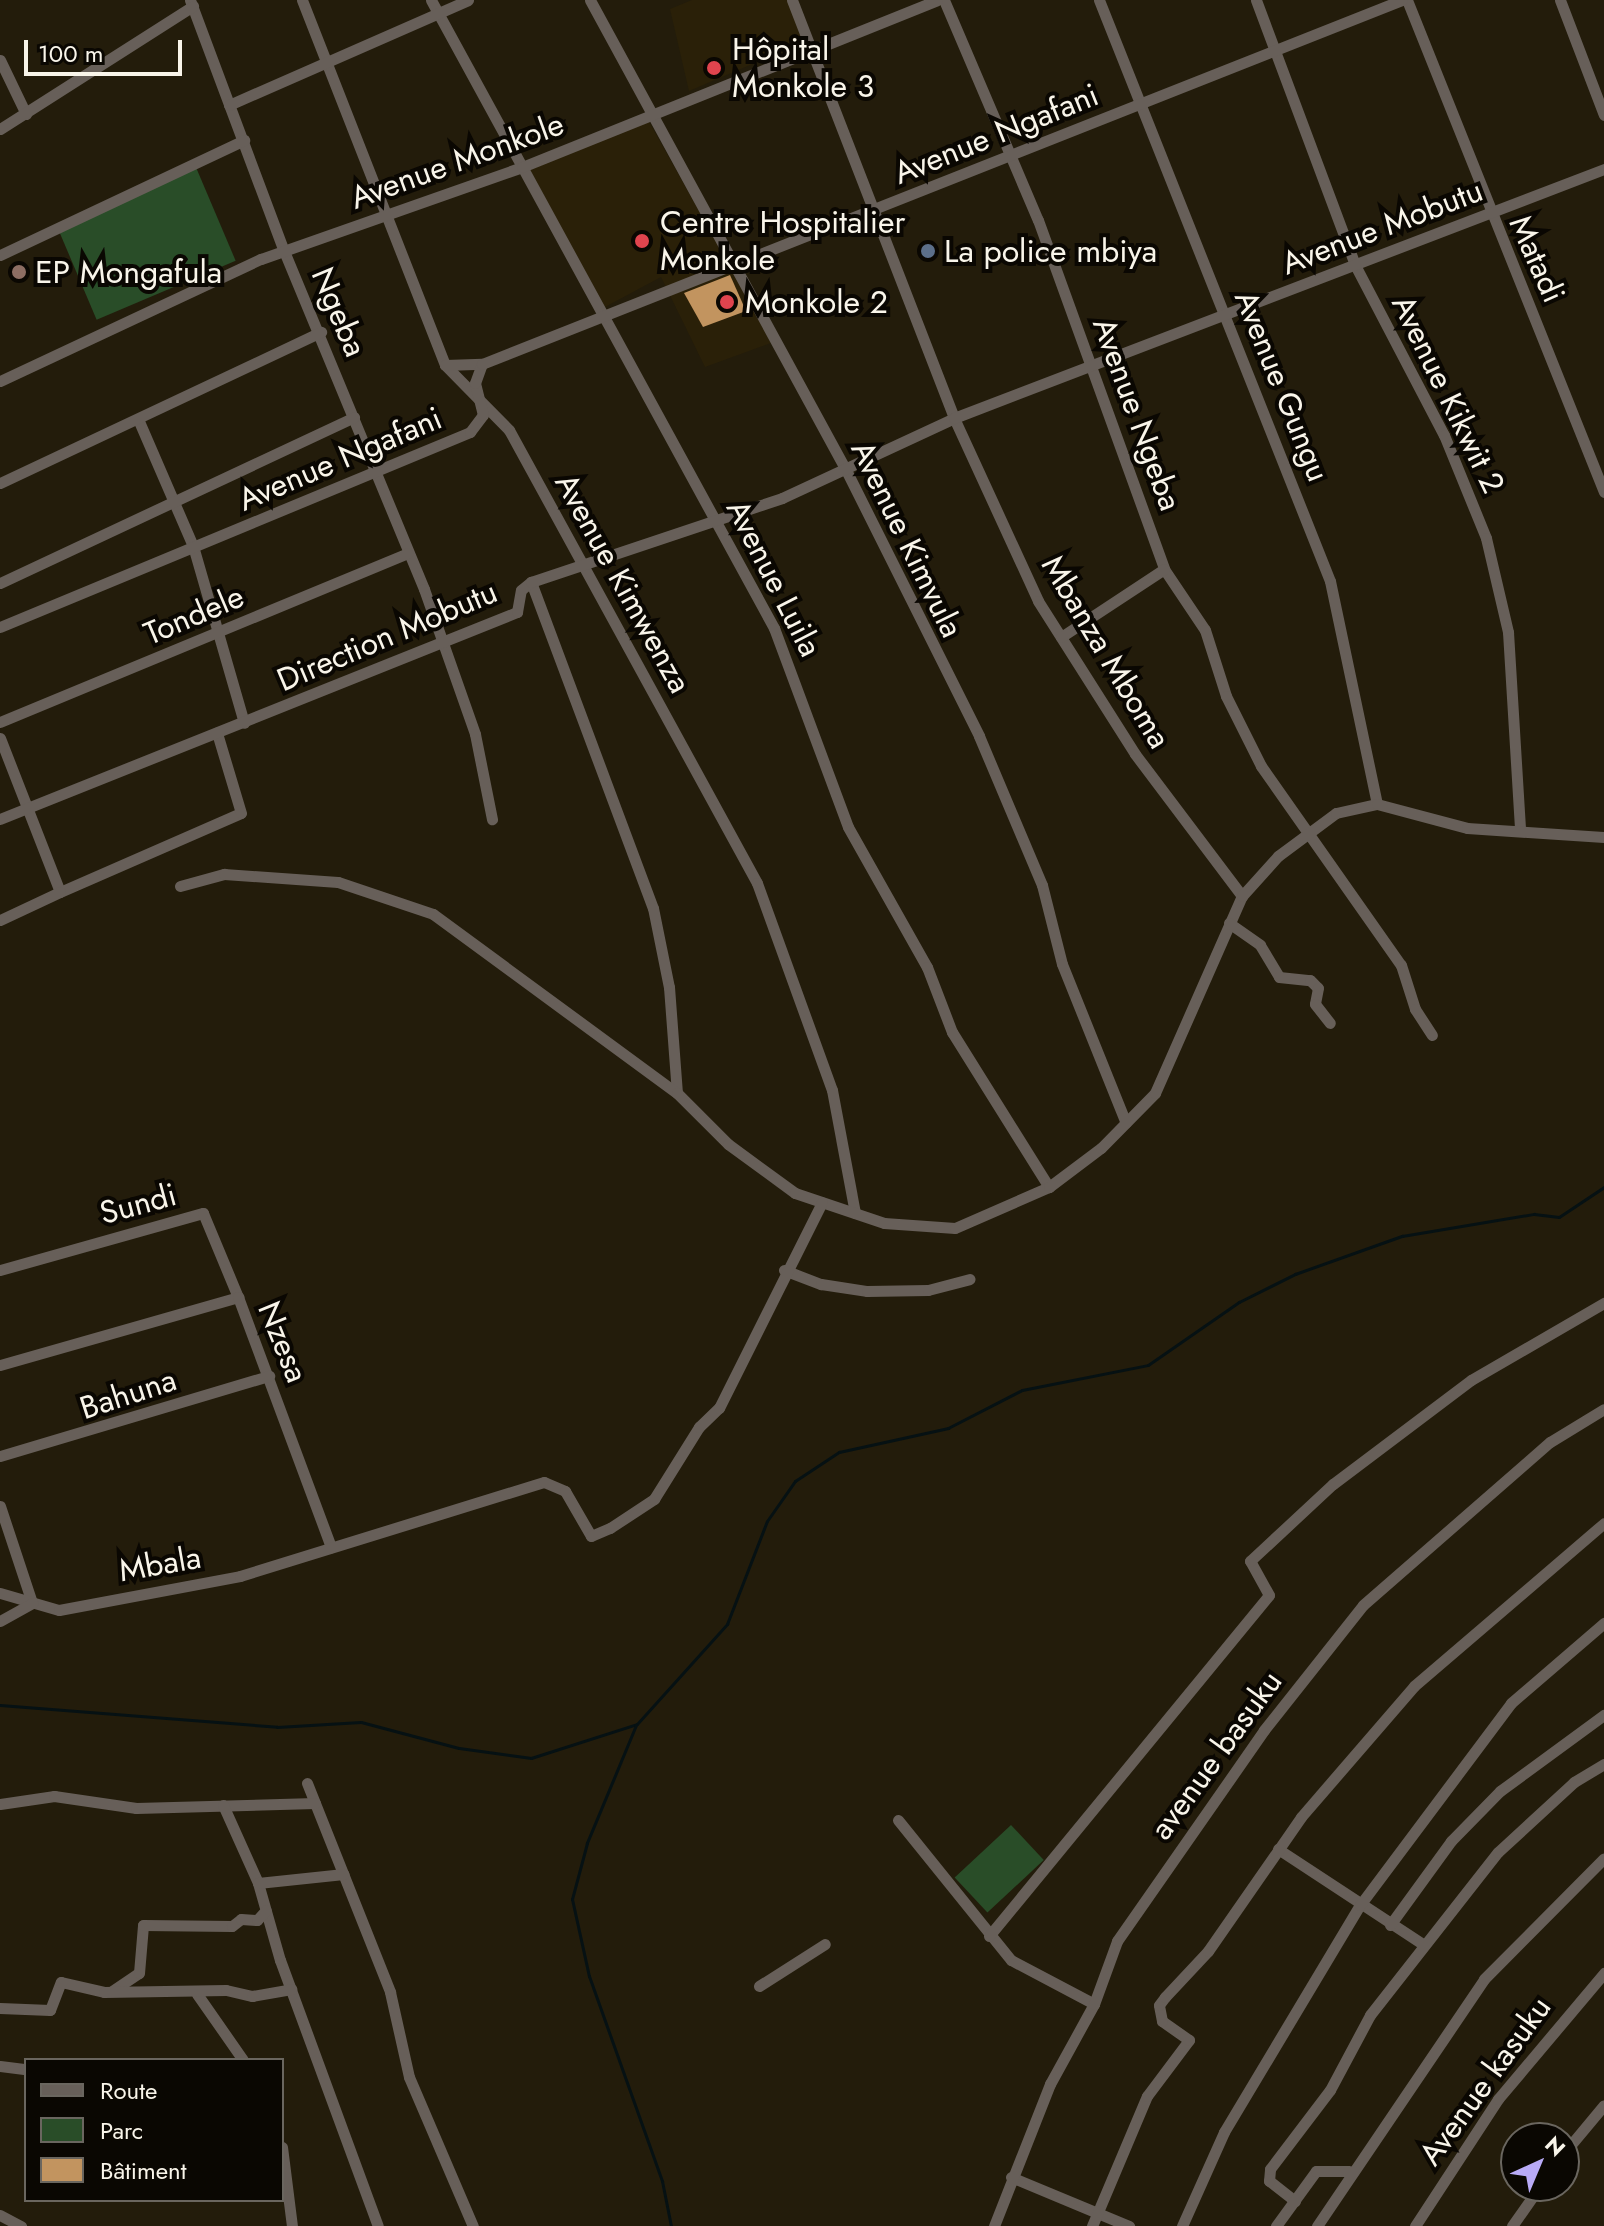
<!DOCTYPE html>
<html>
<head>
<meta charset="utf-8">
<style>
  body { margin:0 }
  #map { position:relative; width:1604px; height:2226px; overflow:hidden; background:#231c0b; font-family:Jost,sans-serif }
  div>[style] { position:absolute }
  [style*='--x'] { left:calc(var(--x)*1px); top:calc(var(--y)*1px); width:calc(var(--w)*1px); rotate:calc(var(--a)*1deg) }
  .built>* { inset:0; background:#2a2008 }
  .green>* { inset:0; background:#294d28; transform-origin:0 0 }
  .stream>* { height:3px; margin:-1.5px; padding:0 1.5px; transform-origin:1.5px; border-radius:1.5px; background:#061113 }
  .building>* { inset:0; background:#c2945f }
  .minor>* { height:11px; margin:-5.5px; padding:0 5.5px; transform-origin:5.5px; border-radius:5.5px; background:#675f59 }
  .dots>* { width:22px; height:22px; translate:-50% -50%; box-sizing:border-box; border:4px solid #0a0702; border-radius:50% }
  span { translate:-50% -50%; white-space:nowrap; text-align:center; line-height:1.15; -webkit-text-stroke:8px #0a0702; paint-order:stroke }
  .poi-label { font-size:32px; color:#f9f5ea }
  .left { translate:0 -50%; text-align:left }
  .street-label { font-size:32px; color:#f9f5ea }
  .legend { position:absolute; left:24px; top:2058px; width:260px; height:144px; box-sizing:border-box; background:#0a0702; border:2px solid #6a665f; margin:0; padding:10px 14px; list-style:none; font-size:24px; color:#f9f5ea }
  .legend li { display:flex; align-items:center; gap:16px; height:40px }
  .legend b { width:40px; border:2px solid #6a665f }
  .north { position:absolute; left:1500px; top:2122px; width:80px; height:80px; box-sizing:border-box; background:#0a0702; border:2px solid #6a665f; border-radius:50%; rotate:44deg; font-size:22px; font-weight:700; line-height:32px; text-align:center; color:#f9f5ea }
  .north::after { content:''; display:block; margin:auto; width:28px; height:36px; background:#b9abf7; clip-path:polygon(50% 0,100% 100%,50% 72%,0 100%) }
  .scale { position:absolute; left:24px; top:40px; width:158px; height:36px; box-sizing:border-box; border:4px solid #f9f5ea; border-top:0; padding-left:10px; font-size:24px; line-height:28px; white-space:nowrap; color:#f9f5ea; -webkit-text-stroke:6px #0a0702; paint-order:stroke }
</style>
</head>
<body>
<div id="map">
  <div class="built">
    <div style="clip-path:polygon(692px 0,789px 0,804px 42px,689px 91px,670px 9px)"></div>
    <div style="clip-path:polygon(648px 120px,732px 270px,771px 343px,705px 367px,661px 277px,605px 307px,528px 168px)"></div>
  </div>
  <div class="green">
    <div style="left:195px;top:165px;width:104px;height:151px;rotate:67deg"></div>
    <div style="left:1011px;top:1825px;width:48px;height:77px;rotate:47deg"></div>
  </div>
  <div class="stream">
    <div style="--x:0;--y:1705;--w:278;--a:4.5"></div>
    <div style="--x:277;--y:1727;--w:84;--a:-3.4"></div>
    <div style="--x:361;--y:1722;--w:101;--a:14.9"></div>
    <div style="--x:459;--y:1748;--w:73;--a:7.9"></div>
    <div style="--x:531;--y:1758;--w:111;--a:-17.8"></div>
    <div style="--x:637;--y:1724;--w:135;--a:-48"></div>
    <div style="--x:727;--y:1624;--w:110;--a:-68.8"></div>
    <div style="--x:767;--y:1521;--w:49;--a:-55"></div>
    <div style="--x:795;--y:1481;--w:53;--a:-33.4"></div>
    <div style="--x:839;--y:1452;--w:112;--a:-12.4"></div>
    <div style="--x:948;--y:1428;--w:83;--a:-27.2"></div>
    <div style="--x:1022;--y:1390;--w:128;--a:-11.2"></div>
    <div style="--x:1148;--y:1365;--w:111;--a:-34.7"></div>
    <div style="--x:1239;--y:1302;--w:63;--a:-26.6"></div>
    <div style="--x:1295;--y:1274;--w:114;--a:-19.6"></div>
    <div style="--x:1402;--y:1236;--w:134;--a:-9.5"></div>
    <div style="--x:1534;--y:1214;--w:25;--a:7"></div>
    <div style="--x:1559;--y:1217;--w:54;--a:-33.7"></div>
    <div style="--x:636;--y:1725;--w:128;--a:112.6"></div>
    <div style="--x:587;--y:1843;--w:58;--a:105"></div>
    <div style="--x:572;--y:1899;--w:79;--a:77.6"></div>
    <div style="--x:589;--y:1976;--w:218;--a:70.4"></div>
    <div style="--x:662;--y:2181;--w:46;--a:78.7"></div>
  </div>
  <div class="building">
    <div style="clip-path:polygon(730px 275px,746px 311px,703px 327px,684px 293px)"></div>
  </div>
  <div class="minor">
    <div style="--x:190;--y:0;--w:268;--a:69.5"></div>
    <div style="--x:284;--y:251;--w:366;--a:67.5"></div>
    <div style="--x:424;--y:589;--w:154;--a:70.6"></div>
    <div style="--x:475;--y:734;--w:87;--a:78.7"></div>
    <div style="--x:302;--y:0;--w:392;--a:68.6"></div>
    <div style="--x:445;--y:365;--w:91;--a:45.4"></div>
    <div style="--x:509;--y:430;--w:516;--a:61.3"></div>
    <div style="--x:757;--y:883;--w:220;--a:70.1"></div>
    <div style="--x:832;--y:1090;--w:125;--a:79.4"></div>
    <div style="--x:431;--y:0;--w:716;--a:61.36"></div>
    <div style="--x:774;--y:628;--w:212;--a:69.6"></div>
    <div style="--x:848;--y:827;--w:161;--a:60.6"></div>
    <div style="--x:927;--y:967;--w:70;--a:69"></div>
    <div style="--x:952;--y:1032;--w:183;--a:58"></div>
    <div style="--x:590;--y:0;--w:537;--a:61.43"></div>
    <div style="--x:847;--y:472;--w:295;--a:63.4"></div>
    <div style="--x:979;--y:736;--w:162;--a:67.1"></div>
    <div style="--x:1042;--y:885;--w:81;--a:75.8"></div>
    <div style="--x:1062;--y:964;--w:171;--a:68.1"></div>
    <div style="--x:792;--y:0;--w:448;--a:68.8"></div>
    <div style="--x:954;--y:418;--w:201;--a:65.3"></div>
    <div style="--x:1038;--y:601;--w:181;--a:57.6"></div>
    <div style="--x:1135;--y:754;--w:178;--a:53"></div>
    <div style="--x:944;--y:0;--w:239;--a:66.9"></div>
    <div style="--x:1038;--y:220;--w:371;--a:70.1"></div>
    <div style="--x:1164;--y:569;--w:73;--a:56.1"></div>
    <div style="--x:1205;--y:630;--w:69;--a:72.3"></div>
    <div style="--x:1226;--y:696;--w:78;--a:63.4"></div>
    <div style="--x:1261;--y:766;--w:243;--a:54.9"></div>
    <div style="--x:1401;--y:965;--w:46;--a:72.3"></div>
    <div style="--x:1415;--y:1009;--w:31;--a:57"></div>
    <div style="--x:1099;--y:0;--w:625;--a:68.32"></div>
    <div style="--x:1330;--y:581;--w:228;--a:78.1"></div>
    <div style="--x:1256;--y:0;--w:283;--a:69.5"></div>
    <div style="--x:1355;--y:265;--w:192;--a:62.4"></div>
    <div style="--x:1444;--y:435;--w:111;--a:67.8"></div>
    <div style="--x:1486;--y:538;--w:97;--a:76.8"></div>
    <div style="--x:1508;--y:632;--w:196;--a:86.5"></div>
    <div style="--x:1407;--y:0;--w:530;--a:68.18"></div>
    <div style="--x:1560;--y:0;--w:123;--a:69.1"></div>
    <div style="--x:0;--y:60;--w:60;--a:64.3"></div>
    <div style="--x:229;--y:105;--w:261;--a:-23.7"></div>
    <div style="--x:0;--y:129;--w:229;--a:-32.5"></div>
    <div style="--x:0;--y:255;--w:270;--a:-25.2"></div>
    <div style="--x:445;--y:365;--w:37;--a:-2"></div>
    <div style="--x:0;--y:381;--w:288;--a:-25.1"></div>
    <div style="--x:261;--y:259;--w:277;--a:-19.4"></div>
    <div style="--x:522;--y:167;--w:447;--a:-21.9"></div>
    <div style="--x:138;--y:419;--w:138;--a:66.6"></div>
    <div style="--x:193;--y:546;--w:184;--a:73.9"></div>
    <div style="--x:0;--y:483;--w:355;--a:-25.2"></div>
    <div style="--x:531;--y:582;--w:348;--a:69.5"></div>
    <div style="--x:653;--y:908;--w:81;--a:78.6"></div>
    <div style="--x:669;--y:987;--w:106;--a:85.7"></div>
    <div style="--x:0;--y:583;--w:391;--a:-25.1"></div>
    <div style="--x:0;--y:627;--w:509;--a:-22.53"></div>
    <div style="--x:470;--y:432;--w:21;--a:-53"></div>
    <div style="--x:483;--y:415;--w:33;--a:-104"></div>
    <div style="--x:475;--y:383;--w:20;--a:-70"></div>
    <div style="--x:482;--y:364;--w:989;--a:-21.59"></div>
    <div style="--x:1061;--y:637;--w:123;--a:-33.4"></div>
    <div style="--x:0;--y:722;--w:441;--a:-22.5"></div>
    <div style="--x:0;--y:738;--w:165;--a:68.7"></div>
    <div style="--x:60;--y:892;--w:197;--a:-23.6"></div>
    <div style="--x:241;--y:813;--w:84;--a:-106.7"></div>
    <div style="--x:0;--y:819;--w:557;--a:-21.82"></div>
    <div style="--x:517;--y:612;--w:22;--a:-80"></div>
    <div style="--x:521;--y:590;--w:13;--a:-39"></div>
    <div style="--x:531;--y:582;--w:265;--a:-18.5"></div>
    <div style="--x:782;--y:498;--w:190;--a:-24.9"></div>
    <div style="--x:954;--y:418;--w:696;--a:-20.96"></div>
    <div style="--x:180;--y:886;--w:46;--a:-15.3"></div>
    <div style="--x:224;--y:874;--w:114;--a:4"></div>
    <div style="--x:338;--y:882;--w:100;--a:18.6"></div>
    <div style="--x:433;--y:914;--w:303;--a:36.3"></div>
    <div style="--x:677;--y:1093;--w:72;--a:45"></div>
    <div style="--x:728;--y:1144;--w:83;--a:36.2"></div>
    <div style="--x:795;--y:1193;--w:94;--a:18.6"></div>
    <div style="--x:884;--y:1223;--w:71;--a:4"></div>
    <div style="--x:955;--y:1228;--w:103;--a:-23.6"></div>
    <div style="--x:1049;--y:1187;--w:65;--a:-36.9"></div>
    <div style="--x:1101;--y:1148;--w:77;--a:-45.5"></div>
    <div style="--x:1155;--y:1093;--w:215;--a:-66.2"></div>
    <div style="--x:1242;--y:896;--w:54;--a:-48"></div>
    <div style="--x:1278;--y:856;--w:72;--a:-36.6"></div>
    <div style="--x:1336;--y:813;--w:42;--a:-12.4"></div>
    <div style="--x:1377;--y:804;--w:93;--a:14.9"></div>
    <div style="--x:1467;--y:828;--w:137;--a:3.8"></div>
    <div style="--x:0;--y:920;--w:66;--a:-25"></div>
    <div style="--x:1229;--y:923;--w:38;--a:35"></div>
    <div style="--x:1260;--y:945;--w:37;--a:59"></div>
    <div style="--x:1279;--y:977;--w:31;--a:6"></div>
    <div style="--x:1310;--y:980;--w:11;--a:45"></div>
    <div style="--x:1318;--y:988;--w:16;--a:101"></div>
    <div style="--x:1315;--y:1004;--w:24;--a:52"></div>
    <div style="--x:0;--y:1270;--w:211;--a:-15.7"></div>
    <div style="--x:203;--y:1213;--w:91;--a:67.4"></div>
    <div style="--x:784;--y:1270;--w:40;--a:21"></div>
    <div style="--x:821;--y:1284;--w:47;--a:8.7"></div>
    <div style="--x:867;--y:1291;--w:61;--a:-0.9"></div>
    <div style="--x:928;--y:1290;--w:43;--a:-14.7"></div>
    <div style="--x:0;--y:1365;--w:248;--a:-15.9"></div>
    <div style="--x:238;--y:1297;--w:267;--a:69.6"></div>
    <div style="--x:0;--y:1456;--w:281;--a:-16.6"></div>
    <div style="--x:0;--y:1506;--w:102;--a:71.7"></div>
    <div style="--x:0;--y:1593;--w:61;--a:16.1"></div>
    <div style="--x:59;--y:1610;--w:184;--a:-10.6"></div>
    <div style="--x:240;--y:1576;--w:318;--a:-17.2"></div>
    <div style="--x:544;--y:1482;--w:23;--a:23"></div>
    <div style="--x:565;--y:1491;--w:52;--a:60"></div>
    <div style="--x:591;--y:1536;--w:21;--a:-23"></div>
    <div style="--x:610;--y:1528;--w:53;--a:-33.4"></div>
    <div style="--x:654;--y:1499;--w:85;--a:-58"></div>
    <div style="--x:699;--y:1427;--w:28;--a:-44"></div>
    <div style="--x:719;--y:1408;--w:230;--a:-63.4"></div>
    <div style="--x:0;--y:1621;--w:37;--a:-29"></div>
    <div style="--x:307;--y:1783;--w:225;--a:68.3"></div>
    <div style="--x:390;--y:1992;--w:87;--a:77.4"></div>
    <div style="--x:409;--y:2077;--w:162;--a:66.8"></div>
    <div style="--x:0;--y:1804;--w:55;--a:-8.4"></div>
    <div style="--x:54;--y:1796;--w:83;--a:8.3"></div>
    <div style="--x:136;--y:1808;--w:179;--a:-1.6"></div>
    <div style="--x:223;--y:1805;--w:85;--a:65.8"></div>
    <div style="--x:258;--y:1883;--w:80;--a:74.1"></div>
    <div style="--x:280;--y:1960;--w:283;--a:69.8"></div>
    <div style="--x:898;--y:1820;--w:180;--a:51.1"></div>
    <div style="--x:1011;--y:1960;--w:94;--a:27.9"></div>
    <div style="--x:1278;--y:1849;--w:171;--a:33.3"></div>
    <div style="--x:258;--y:1883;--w:86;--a:-6"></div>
    <div style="--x:1390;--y:1925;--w:104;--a:-54"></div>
    <div style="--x:1451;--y:1841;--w:70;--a:-45.6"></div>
    <div style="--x:1500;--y:1791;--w:129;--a:-36.2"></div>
    <div style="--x:989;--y:1936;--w:441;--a:-50.6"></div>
    <div style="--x:1269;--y:1595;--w:39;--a:-119"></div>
    <div style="--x:1250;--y:1561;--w:113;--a:-42.9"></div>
    <div style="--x:1333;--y:1484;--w:173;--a:-37"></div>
    <div style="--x:1471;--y:1380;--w:154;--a:-30.1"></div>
    <div style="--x:759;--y:1986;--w:78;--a:-32.5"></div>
    <div style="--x:112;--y:1991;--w:32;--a:-34"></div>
    <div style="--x:139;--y:1973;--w:48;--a:-85.2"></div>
    <div style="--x:143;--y:1925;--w:89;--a:0.6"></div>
    <div style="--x:232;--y:1926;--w:11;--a:-38"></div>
    <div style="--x:241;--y:1919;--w:16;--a:4"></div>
    <div style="--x:257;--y:1920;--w:13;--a:-48"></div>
    <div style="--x:197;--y:1994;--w:80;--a:55.1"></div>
    <div style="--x:0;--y:2008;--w:50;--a:2.3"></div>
    <div style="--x:50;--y:2010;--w:30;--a:-69"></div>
    <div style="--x:61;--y:1982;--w:44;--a:13.1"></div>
    <div style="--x:104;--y:1992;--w:122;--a:-0.9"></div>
    <div style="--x:226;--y:1990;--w:27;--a:13"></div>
    <div style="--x:252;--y:1996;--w:40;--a:-10"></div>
    <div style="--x:0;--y:2066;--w:26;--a:7"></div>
    <div style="--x:282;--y:2147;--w:80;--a:82.8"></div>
    <div style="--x:1564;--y:2153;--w:62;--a:-50.2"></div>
    <div style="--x:1011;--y:2177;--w:128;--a:22.6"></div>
    <div style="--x:1295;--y:2201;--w:33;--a:-142"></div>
    <div style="--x:1269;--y:2181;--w:12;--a:-85"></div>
    <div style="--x:1270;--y:2169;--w:99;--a:-52.8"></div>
    <div style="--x:1330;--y:2090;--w:85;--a:-61.9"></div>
    <div style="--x:1370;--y:2015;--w:207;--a:-51.9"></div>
    <div style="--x:1498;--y:1852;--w:103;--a:-42.6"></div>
    <div style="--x:1574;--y:1782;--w:35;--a:-31"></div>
    <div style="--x:0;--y:2215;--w:24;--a:28"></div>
    <div style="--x:994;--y:2226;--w:153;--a:-68.5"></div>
    <div style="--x:1050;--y:2084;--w:91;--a:-61.2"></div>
    <div style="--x:1094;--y:2004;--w:67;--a:-69.9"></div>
    <div style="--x:1117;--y:1941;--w:257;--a:-55.1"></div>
    <div style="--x:1264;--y:1730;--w:159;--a:-51.6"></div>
    <div style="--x:1363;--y:1605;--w:248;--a:-41.1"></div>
    <div style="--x:1550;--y:1442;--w:63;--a:-31.4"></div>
    <div style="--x:1092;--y:2226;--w:141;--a:-67.1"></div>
    <div style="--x:1147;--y:2096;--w:70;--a:-53.1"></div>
    <div style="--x:1189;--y:2040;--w:33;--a:-145"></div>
    <div style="--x:1162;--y:2021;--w:16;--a:-101"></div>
    <div style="--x:1159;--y:2005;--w:10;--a:-53"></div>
    <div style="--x:1165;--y:1997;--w:63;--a:-46.9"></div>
    <div style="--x:1208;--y:1951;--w:163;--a:-55.2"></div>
    <div style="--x:1301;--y:1817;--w:173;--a:-49.2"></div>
    <div style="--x:1414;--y:1686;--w:250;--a:-40.6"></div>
    <div style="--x:1182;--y:2226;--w:103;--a:-65.9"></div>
    <div style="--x:1224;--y:2132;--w:265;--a:-59.1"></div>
    <div style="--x:1360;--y:1905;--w:252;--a:-53.2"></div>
    <div style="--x:1511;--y:1703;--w:123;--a:-40.7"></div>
    <div style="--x:1276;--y:2226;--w:68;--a:-54"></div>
    <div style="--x:1316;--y:2171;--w:33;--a:0"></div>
    <div style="--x:1317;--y:2226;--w:298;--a:-55.9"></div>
    <div style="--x:1484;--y:1979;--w:170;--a:-45.2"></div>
    <div style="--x:1415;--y:2226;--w:152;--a:-56.8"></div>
    <div style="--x:1498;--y:2099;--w:165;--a:-49.9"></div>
    <div style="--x:1512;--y:2226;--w:49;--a:-55"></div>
  </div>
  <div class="dots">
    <div style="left:714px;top:68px;background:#e0444e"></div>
    <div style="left:642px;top:241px;background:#e0444e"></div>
    <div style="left:928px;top:251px;background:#5c6f8a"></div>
    <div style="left:19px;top:272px;background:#8d6e63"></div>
    <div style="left:727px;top:302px;background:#e0444e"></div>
  </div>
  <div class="poi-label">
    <span class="left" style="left:732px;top:68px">Hôpital<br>Monkole 3</span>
    <span class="left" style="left:660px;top:241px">Centre Hospitalier<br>Monkole</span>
    <span class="left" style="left:944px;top:251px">La police mbiya</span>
    <span class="left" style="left:35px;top:272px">EP Mongafula</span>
    <span class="left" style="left:745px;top:302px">Monkole 2</span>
  </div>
  <div class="street-label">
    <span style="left:996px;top:134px;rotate:-22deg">Avenue Ngafani</span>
    <span style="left:457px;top:161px;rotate:-20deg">Avenue Monkole</span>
    <span style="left:1382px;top:227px;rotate:-21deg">Avenue Mobutu</span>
    <span style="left:1537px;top:259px;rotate:66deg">Matadi</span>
    <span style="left:339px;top:312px;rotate:67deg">Ngeba</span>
    <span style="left:1282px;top:386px;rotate:68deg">Avenue Gungu</span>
    <span style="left:1448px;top:394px;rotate:64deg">Avenue Kikwit 2</span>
    <span style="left:1137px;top:414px;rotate:70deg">Avenue Ngeba</span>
    <span style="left:340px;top:459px;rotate:-23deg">Avenue Ngafani</span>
    <span style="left:907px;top:539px;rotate:64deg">Avenue Kimvula</span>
    <span style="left:774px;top:578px;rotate:63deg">Avenue Luila</span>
    <span style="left:623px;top:583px;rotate:61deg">Avenue Kimwenza</span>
    <span style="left:194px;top:615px;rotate:-23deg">Tondele</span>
    <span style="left:387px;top:636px;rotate:-23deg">Direction Mobutu</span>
    <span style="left:1106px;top:652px;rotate:59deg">Mbanza Mboma</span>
    <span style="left:138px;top:1204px;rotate:-15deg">Sundi</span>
    <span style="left:283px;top:1342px;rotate:68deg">Nzesa</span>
    <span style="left:128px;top:1394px;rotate:-18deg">Bahuna</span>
    <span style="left:160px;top:1564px;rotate:-10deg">Mbala</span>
    <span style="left:1216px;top:1755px;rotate:-54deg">avenue basuku</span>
    <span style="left:1485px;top:2081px;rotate:-54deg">Avenue kasuku</span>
  </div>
  <ul class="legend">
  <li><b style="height:10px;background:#675f59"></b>Route</li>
  <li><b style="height:22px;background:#294d28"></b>Parc</li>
  <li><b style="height:22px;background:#c2945f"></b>Bâtiment</li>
  </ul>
  <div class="north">N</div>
  <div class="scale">100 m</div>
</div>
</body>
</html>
